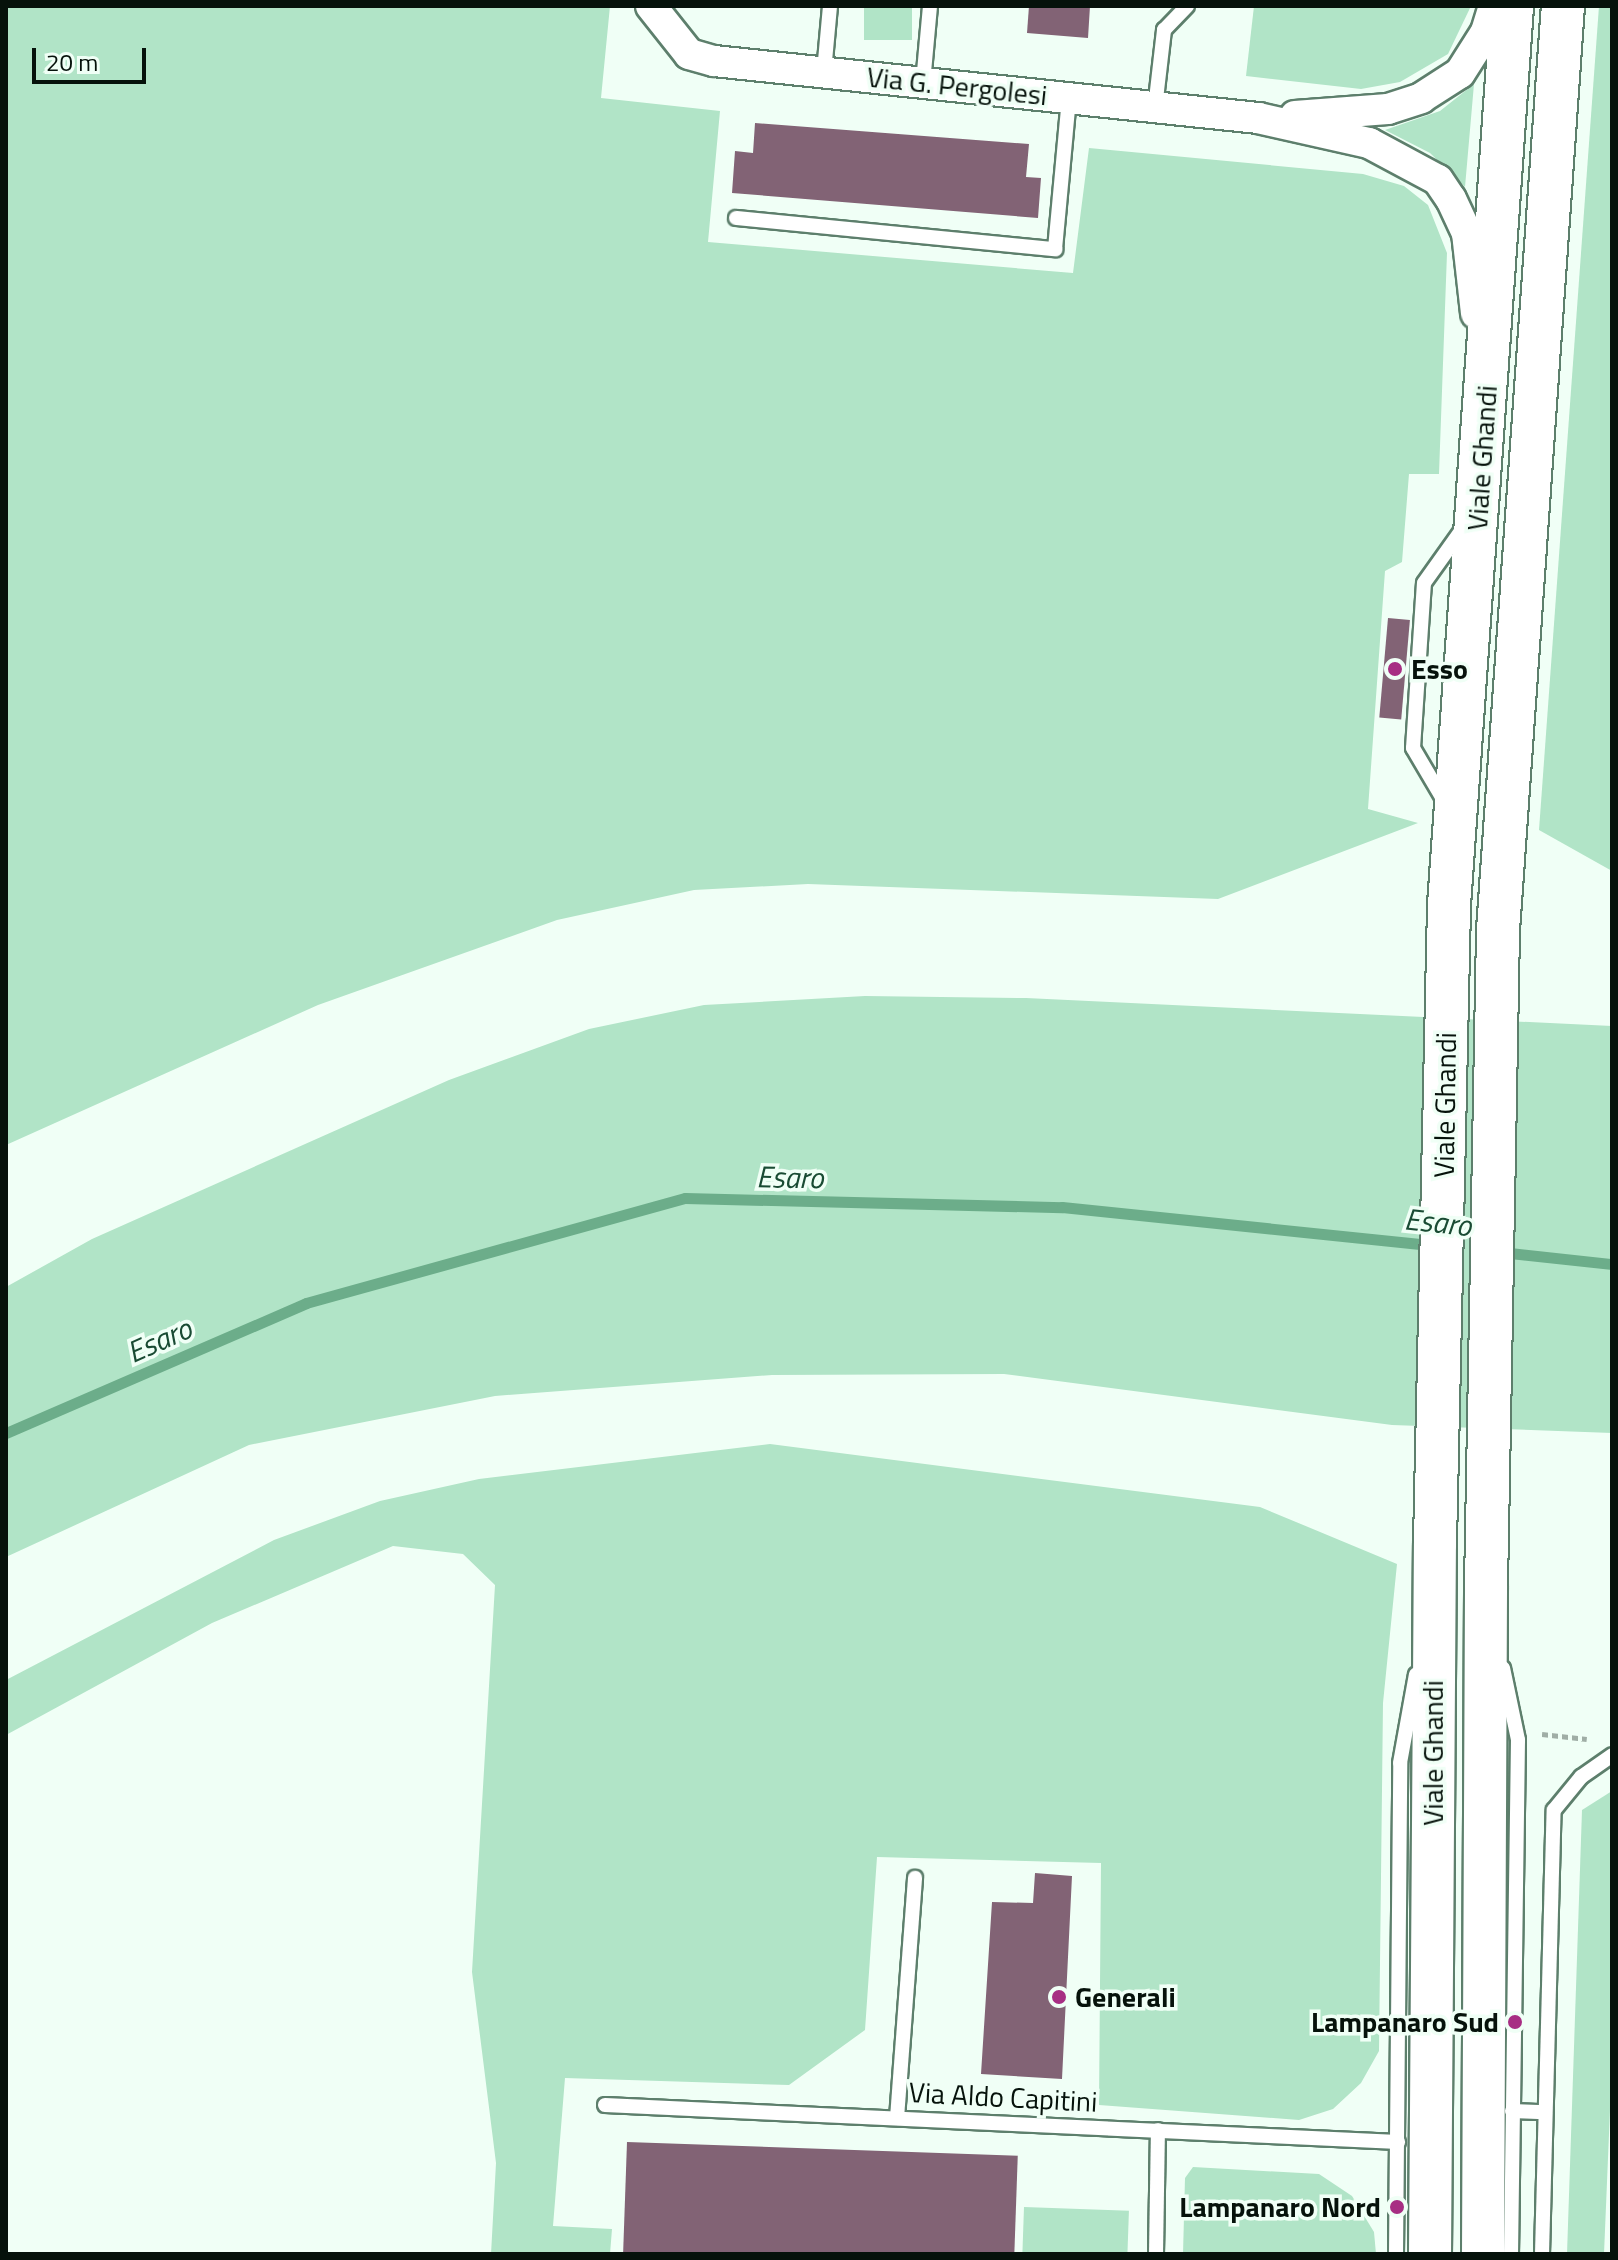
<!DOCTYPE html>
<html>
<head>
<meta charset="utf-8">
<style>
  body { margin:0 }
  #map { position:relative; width:1618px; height:2260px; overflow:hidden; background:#f0fff6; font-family:"Titillium Web",sans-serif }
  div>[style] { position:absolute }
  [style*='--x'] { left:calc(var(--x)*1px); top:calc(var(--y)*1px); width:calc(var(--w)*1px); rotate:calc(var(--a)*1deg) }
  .green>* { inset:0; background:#b1e4c7; transform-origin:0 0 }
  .stream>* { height:11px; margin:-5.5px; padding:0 5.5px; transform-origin:5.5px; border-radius:5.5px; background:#6cad8a }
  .building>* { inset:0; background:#826375; transform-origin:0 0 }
  .path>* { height:5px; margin-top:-2.5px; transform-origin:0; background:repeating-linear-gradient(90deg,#a0aea6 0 6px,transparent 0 10px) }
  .roads { filter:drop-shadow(2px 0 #5d7f6c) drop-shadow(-2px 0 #5d7f6c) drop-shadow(0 2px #5d7f6c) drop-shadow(0 -2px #5d7f6c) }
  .service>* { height:14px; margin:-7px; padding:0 7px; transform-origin:7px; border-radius:7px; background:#fff }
  .minor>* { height:30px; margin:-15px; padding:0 15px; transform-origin:15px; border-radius:15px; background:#fff }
  .secondary>* { height:42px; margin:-21px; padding:0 21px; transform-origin:21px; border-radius:21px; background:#fff }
  .dots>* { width:22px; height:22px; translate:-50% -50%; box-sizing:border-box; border:4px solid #f0fff6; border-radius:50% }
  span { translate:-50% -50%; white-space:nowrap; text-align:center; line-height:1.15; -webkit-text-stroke:7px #f0fff6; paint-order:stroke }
  .street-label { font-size:28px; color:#06120b }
  .poi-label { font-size:28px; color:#06120b; font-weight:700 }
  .left { translate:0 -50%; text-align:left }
  .right { translate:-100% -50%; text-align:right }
  .water-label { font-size:30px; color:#194b33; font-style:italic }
  .frame { position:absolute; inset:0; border:8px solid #06120b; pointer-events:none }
  .scale { position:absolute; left:32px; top:48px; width:114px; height:36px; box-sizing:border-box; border:4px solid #06120b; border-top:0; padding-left:10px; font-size:24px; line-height:28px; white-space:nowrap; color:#06120b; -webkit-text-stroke:6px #f0fff6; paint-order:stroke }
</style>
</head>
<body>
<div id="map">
  <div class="green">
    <div style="clip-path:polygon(6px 6px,610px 6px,601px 98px,720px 111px,708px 242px,1073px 273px,1089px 148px,1363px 174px,1404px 186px,1428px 205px,1447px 253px,1439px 474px,1409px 474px,1402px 562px,1385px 571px,1368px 809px,1418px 823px,1218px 899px,808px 884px,694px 890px,557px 920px,318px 1005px,6px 1145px)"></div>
    <div style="left:864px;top:6px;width:48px;height:34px"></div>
    <div style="clip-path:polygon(1254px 6px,1471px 6px,1448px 54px,1400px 82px,1361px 89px,1246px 76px)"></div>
    <div style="clip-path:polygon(1599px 6px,1612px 6px,1612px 871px,1539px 830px)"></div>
    <div style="clip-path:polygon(1474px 84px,1465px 187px,1430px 153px,1385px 130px,1440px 111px)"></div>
    <div style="clip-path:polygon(865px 996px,1026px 998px,1612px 1026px,1612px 1433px,1392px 1425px,1004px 1374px,772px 1375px,495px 1396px,249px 1445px,6px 1557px,6px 1287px,92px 1239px,449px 1080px,589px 1029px,704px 1005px)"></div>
    <div style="clip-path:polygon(770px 1444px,1260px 1507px,1397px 1564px,1383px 1703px,1379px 2051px,1361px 2083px,1333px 2109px,1299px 2120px,1099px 2105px,1101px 1863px,877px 1857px,865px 2030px,789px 2085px,565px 2078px,553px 2226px,612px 2229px,610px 2254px,491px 2254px,496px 2163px,472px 1972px,495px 1585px,463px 1554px,393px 1546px,212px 1623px,6px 1735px,6px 1680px,274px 1540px,380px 1501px,479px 1479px)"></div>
    <div style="clip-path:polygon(1612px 1791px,1612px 2062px,1604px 2254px,1567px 2254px,1582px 1810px)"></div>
    <div style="clip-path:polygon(1193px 2167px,1319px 2174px,1352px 2196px,1374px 2232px,1376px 2254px,1183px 2254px,1185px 2178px)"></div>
    <div style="left:1024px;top:2207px;width:105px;height:47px;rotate:2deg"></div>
  </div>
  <div class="stream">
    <div style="--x:1501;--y:1252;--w:112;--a:6.2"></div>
    <div style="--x:6;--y:1433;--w:327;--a:-23.4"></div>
    <div style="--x:306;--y:1303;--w:393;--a:-15.5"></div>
    <div style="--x:685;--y:1198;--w:377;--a:1.4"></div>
    <div style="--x:1062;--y:1207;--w:372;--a:5.9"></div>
  </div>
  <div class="building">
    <div style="clip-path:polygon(1029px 6px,1090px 6px,1088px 38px,1027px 33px)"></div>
    <div style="clip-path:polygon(755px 123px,1029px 144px,1026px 177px,1041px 178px,1038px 218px,732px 193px,735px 151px,753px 153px)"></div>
    <div style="left:1388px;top:618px;width:22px;height:100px;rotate:5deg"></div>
    <div style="clip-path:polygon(1035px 1873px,1072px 1876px,1062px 2079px,981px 2074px,992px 1902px,1033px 1903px)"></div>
    <div style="left:627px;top:2142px;width:391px;height:112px;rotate:2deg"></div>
  </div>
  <div class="path">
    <div style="--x:1542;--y:1734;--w:45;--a:6.3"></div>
  </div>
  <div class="roads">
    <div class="service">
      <div style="--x:824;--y:72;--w:66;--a:-84.8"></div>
      <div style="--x:923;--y:83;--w:77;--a:-84.8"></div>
      <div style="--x:1155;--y:108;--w:79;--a:-83.4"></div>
      <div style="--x:1164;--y:30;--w:33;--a:-46"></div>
      <div style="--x:736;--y:218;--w:321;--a:5.6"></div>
      <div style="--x:1055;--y:249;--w:151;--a:-84.7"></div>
      <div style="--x:1446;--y:804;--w:65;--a:-120.5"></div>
      <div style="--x:1413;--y:748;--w:165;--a:-86.2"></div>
      <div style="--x:1424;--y:583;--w:69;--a:-54.5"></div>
      <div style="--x:1503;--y:1668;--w:74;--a:78.2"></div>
      <div style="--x:1518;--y:1740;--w:514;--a:90.78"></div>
      <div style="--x:605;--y:2105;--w:794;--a:2.67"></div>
      <div style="--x:1512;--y:2111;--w:33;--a:2"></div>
      <div style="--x:897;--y:2118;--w:241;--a:-85.7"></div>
      <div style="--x:1156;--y:2254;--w:124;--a:-89.1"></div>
      <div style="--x:1396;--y:2254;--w:491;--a:-89.5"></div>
      <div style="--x:1400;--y:1763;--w:90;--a:-79.8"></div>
      <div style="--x:1542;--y:2254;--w:444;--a:-88.5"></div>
      <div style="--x:1554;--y:1810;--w:43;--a:-50.7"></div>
      <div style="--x:1581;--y:1777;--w:38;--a:-35"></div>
    </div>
    <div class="minor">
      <div style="--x:651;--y:6;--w:61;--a:51.6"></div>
      <div style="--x:689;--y:54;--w:26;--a:16"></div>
      <div style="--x:714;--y:61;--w:547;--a:5.98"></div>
      <div style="--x:1258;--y:118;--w:114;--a:12.7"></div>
      <div style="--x:1369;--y:143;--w:78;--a:28.2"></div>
      <div style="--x:1438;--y:180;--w:23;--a:56"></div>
      <div style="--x:1451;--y:199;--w:38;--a:65"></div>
      <div style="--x:1467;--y:233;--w:81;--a:83.6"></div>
      <div style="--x:1295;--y:116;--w:93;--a:-4.3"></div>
      <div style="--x:1388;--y:109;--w:35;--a:-18"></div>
      <div style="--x:1421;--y:98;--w:46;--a:-32.7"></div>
      <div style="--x:1460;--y:73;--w:49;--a:-57.6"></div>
      <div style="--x:1486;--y:32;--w:27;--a:-73"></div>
    </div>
    <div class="secondary">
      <div style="--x:1430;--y:2254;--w:711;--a:-89.6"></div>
      <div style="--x:1435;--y:1543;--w:638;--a:-88.74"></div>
      <div style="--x:1449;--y:905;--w:901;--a:-85.99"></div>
      <div style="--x:1483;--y:2254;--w:668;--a:-89.74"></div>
      <div style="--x:1486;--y:1586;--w:656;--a:-88.95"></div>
      <div style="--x:1498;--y:930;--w:926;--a:-85.98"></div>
    </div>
  </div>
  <div class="dots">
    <div style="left:1395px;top:669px;background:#a72e83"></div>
    <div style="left:1059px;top:1997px;background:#a72e83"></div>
    <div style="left:1515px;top:2022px;background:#a72e83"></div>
    <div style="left:1397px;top:2207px;background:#a72e83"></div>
  </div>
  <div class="street-label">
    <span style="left:957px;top:86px;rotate:6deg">Via G. Pergolesi</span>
    <span style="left:1482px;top:458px;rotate:-86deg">Viale Ghandi</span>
    <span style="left:1445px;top:1105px;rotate:-89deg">Viale Ghandi</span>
    <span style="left:1433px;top:1753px;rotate:-90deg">Viale Ghandi</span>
    <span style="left:1003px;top:2097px;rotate:3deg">Via Aldo Capitini</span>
  </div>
  <div class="poi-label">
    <span class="left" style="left:1411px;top:669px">Esso</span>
    <span class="left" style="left:1075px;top:1997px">Generali</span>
    <span class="right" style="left:1499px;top:2022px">Lampanaro Sud</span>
    <span class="right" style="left:1381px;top:2207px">Lampanaro Nord</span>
  </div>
  <div class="water-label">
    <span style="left:790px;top:1177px;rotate:1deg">Esaro</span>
    <span style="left:1438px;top:1222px;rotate:6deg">Esaro</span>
    <span style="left:159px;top:1340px;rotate:-24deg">Esaro</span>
  </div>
  <div class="frame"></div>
  <div class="scale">20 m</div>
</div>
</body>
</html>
